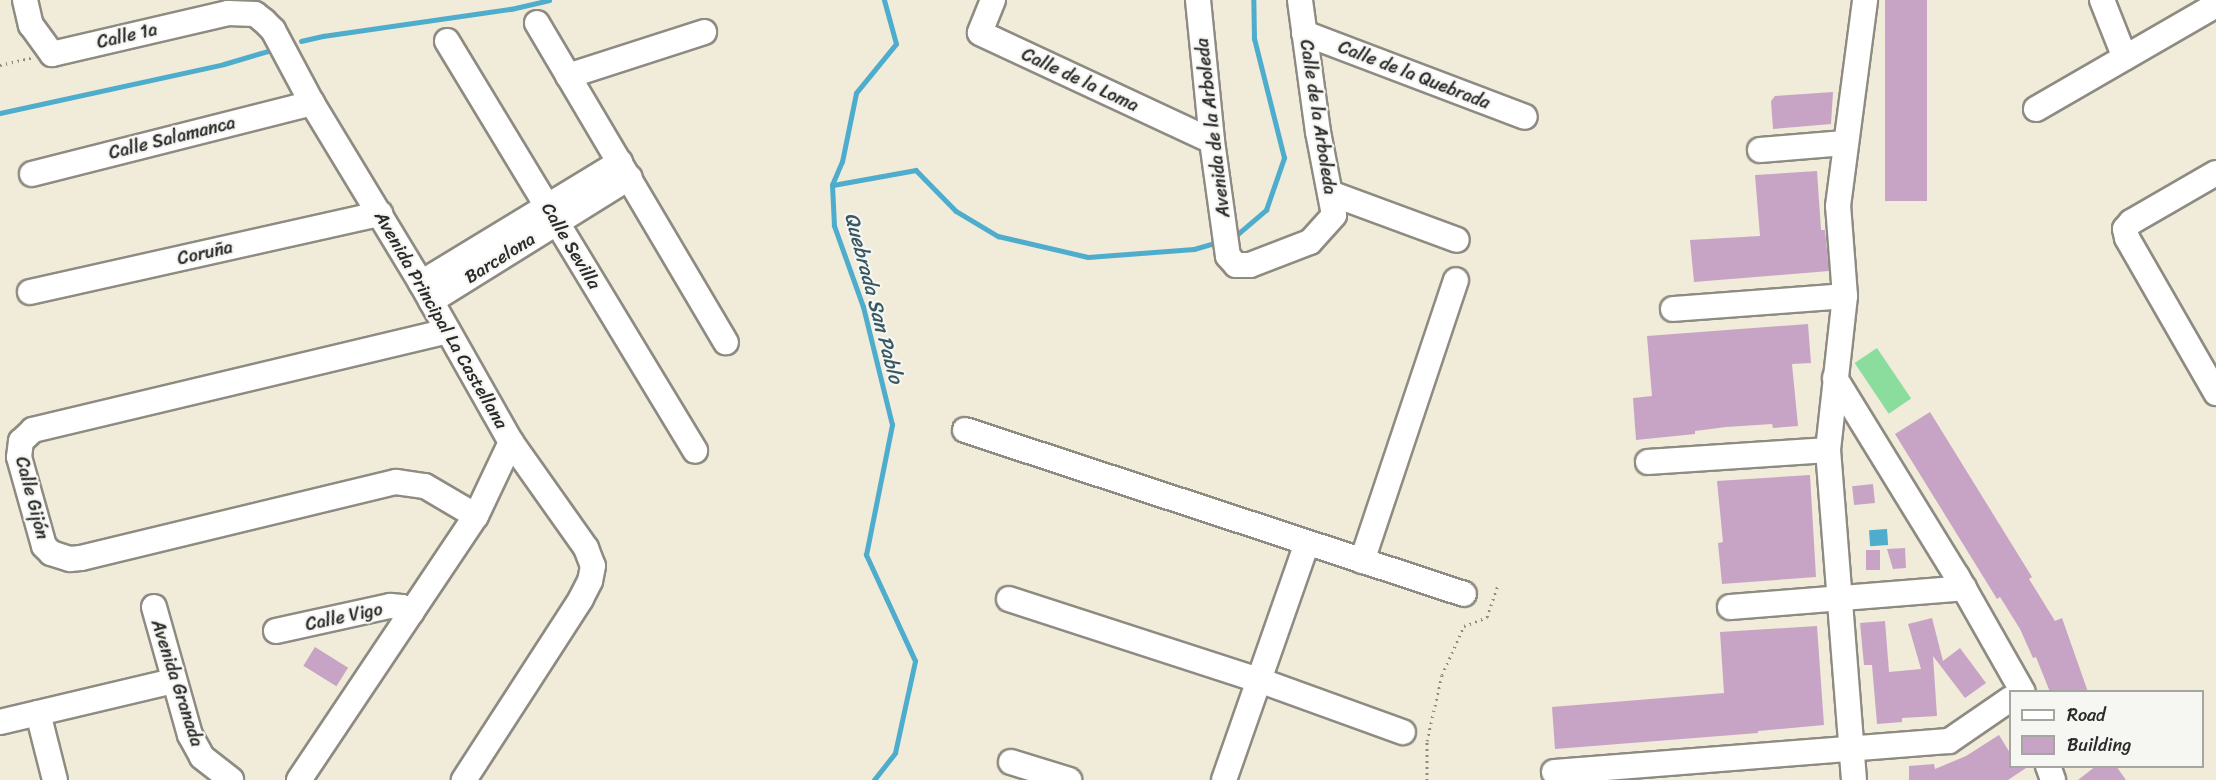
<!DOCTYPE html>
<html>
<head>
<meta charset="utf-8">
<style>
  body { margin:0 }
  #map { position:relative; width:2216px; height:780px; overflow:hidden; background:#f1ebd9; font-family:Sriracha,sans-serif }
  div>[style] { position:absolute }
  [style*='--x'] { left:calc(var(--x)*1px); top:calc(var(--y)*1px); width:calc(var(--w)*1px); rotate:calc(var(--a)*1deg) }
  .green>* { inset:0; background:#8bdd9e; transform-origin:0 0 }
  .water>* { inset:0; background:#4eaccc; transform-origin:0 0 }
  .stream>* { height:4.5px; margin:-2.25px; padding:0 2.25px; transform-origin:2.25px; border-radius:2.25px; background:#4eaccc }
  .building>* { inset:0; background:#c7a4c5; transform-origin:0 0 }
  .path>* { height:3px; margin-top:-1.5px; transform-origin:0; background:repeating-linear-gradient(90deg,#8e8b82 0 1.5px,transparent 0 6px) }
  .roads { filter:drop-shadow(2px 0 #8e8b82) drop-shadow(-2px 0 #8e8b82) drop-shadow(0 2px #8e8b82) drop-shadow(0 -2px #8e8b82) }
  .minor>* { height:24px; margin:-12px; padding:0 12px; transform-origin:12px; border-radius:12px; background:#fff }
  span { translate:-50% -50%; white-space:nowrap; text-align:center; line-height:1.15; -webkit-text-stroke:4.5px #f6f6f2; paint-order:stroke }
  .street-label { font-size:18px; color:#2b2b2b }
  .water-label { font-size:20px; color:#375863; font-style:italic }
  .legend { position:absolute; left:2009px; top:690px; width:195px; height:78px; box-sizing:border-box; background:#f6f6f2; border:2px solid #a5a5a2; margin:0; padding:8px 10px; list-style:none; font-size:18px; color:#2b2b2b }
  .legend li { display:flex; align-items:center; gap:12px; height:30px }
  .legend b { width:30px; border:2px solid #a5a5a2 }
</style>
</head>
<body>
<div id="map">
  <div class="green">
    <div style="left:1877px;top:348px;width:61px;height:27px;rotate:56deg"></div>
  </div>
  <div class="water">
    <div style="left:1887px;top:529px;width:16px;height:18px;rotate:86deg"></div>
  </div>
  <div class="stream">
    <div style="--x:301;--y:41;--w:23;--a:-13"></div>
    <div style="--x:323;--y:36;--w:190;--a:-8.2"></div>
    <div style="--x:511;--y:9;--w:39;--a:-13"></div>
    <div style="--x:0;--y:113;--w:229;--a:-12.3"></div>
    <div style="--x:224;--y:64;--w:46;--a:-16.5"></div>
    <div style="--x:833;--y:185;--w:84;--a:-10.2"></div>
    <div style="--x:916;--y:170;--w:57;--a:45.7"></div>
    <div style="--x:956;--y:211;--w:49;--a:30.8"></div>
    <div style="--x:998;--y:236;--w:92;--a:13.1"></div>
    <div style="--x:1088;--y:257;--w:106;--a:-4.3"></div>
    <div style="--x:1194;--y:249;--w:25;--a:-16"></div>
    <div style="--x:1232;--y:239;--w:45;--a:-40.5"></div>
    <div style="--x:1266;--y:210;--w:55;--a:-70.9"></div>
    <div style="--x:1284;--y:158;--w:123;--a:-104.1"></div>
    <div style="--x:1254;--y:39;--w:39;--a:-91"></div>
    <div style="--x:874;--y:780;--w:34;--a:-52"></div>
    <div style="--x:895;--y:753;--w:94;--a:-77.7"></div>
    <div style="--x:915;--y:661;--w:117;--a:-114.8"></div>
    <div style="--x:866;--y:555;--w:133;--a:-78.7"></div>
    <div style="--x:892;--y:425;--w:122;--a:-103.8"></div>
    <div style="--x:863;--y:307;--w:86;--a:-109.7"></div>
    <div style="--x:834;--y:226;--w:41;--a:-92.8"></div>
    <div style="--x:832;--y:185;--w:25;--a:-67"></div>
    <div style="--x:842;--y:162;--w:70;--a:-78.5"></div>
    <div style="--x:856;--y:93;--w:63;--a:-50.8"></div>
    <div style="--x:896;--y:44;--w:46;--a:-105.3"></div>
  </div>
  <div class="building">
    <div style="left:1885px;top:0;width:42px;height:201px"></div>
    <div style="clip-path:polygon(1833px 92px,1831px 124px,1773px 129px,1771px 101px,1775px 96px)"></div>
    <div style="clip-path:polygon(1817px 171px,1821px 230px,1825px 230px,1829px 271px,1694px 282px,1690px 240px,1760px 236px,1755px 175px)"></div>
    <div style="clip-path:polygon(1808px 324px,1811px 363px,1792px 364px,1798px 426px,1773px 428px,1772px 424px,1726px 427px,1695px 431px,1695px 434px,1636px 440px,1633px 398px,1652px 396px,1647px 336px)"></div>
    <div style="clip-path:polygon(1930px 412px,2032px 577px,2029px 579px,2055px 621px,2062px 618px,2088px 692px,2050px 692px,2036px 657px,2033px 658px,2020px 629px,2000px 597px,1997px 599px,1895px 434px)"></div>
    <div style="clip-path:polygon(1810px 475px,1816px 577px,1722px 584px,1718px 543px,1723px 542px,1717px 481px)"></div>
    <div style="left:1873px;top:484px;width:19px;height:21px;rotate:84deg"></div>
    <div style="clip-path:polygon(1905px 548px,1906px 568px,1893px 569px,1887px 549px)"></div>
    <div style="left:1866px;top:550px;width:14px;height:20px"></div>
    <div style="clip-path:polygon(1932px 618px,1943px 661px,1960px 648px,1986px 683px,1965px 698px,1933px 656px,1937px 716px,1902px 718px,1902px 722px,1877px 724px,1872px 665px,1864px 665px,1860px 623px,1885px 621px,1889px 672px,1921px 669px,1908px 624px)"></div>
    <div style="clip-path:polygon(1817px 626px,1824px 725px,1758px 731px,1758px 733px,1555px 749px,1552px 707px,1724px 693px,1720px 632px)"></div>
    <div style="left:315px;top:647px;width:39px;height:22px;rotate:32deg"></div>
    <div style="clip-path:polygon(1999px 735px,2010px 753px,2010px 766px,2029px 766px,2008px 780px,1909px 780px,1909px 766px,1934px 764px,1935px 769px,1966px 756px)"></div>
    <div style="clip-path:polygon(2096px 766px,2116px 766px,2126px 780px,2078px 780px)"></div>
  </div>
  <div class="path">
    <div style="--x:0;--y:65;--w:32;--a:-13"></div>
    <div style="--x:1427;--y:780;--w:39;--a:-90"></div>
    <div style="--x:1427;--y:741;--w:68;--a:-77.2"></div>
    <div style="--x:1442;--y:675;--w:54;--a:-65.8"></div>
    <div style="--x:1464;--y:626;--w:25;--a:-21"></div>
    <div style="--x:1487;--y:617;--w:34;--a:-71"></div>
  </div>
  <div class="roads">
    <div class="minor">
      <div style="--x:25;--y:0;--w:26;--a:77"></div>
      <div style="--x:31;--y:25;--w:36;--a:54"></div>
      <div style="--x:52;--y:54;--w:181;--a:-13.1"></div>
      <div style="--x:228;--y:13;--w:27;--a:2"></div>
      <div style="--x:255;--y:14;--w:11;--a:38"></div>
      <div style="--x:264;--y:21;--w:13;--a:45"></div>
      <div style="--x:273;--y:30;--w:83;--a:61.9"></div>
      <div style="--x:312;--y:103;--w:210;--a:58.8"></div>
      <div style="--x:421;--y:283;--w:183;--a:60.5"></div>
      <div style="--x:511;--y:442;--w:130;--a:54.7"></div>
      <div style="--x:586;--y:548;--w:19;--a:69"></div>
      <div style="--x:593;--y:566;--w:15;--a:101"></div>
      <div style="--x:590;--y:581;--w:20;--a:117"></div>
      <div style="--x:581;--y:599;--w:216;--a:122.9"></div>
      <div style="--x:993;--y:0;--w:35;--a:112"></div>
      <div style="--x:980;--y:33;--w:256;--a:25"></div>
      <div style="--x:1198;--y:0;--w:142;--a:84.3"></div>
      <div style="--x:1212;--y:141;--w:116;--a:82.1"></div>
      <div style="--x:1228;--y:256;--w:12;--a:48"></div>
      <div style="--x:1236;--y:265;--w:14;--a:0"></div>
      <div style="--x:1250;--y:265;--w:64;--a:-21"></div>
      <div style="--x:1310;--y:242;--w:36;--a:-48"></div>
      <div style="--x:1334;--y:215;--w:85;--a:-100.9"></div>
      <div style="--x:1318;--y:132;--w:133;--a:-97.8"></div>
      <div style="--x:2102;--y:0;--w:62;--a:68.4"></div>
      <div style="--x:537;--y:23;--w:371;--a:59.4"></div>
      <div style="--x:1304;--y:33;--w:236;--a:20.8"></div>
      <div style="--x:447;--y:41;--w:479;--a:58.8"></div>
      <div style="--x:568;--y:76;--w:143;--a:-17.9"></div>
      <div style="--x:2036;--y:109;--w:208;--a:-30"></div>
      <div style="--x:1760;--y:150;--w:85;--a:-4.7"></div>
      <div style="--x:2216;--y:173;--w:98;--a:150"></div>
      <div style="--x:2131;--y:222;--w:9;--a:131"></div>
      <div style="--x:2125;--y:229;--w:9;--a:77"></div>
      <div style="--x:2127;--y:238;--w:179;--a:60.1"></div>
      <div style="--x:32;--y:174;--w:289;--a:-14.2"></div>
      <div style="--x:1330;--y:193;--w:135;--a:20.3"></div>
      <div style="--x:421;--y:283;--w:233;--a:-31.3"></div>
      <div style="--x:30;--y:292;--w:359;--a:-12.6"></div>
      <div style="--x:431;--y:301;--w:234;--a:-31.9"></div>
      <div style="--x:1673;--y:309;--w:172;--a:-4.3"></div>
      <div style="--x:448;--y:331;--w:427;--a:166.6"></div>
      <div style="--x:33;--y:430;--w:16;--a:137"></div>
      <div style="--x:21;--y:441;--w:16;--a:97"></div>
      <div style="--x:19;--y:457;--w:92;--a:74.3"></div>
      <div style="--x:44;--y:546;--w:10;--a:45"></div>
      <div style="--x:51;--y:553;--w:20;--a:18"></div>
      <div style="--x:70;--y:559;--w:11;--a:-5"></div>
      <div style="--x:81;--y:558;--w:324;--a:-13.6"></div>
      <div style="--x:396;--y:482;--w:29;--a:8"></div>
      <div style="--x:425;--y:486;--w:59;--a:30.5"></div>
      <div style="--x:1835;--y:378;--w:233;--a:58.4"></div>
      <div style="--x:1957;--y:576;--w:133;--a:60.4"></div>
      <div style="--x:965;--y:430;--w:525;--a:18.19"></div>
      <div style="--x:1648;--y:462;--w:180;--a:-3.8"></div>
      <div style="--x:1362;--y:561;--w:296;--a:-71.5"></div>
      <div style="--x:1009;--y:599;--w:263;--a:18"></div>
      <div style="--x:1259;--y:680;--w:153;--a:19.9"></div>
      <div style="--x:154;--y:607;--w:133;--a:74.3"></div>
      <div style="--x:190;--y:735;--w:25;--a:61"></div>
      <div style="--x:202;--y:757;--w:37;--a:38"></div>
      <div style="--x:1730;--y:607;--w:235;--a:-4.6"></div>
      <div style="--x:276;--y:631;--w:117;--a:-12.4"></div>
      <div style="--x:390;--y:606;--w:12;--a:5"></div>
      <div style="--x:402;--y:607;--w:11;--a:27"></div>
      <div style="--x:38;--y:713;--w:69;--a:75.8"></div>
      <div style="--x:0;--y:722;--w:178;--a:-13.3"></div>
      <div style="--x:1011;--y:762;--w:61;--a:17.2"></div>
      <div style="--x:2048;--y:766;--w:15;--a:70"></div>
      <div style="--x:1554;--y:772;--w:396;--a:-4.5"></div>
      <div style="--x:1949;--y:741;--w:74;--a:-34.5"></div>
      <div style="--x:299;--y:780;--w:318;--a:-56.2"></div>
      <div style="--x:476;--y:516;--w:82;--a:-64.7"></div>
      <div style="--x:1224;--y:780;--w:251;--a:-70.7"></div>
      <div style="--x:1854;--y:780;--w:331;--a:-94.5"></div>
      <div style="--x:1828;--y:450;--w:155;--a:-83.7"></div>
      <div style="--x:1845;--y:296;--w:90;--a:-94.4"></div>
      <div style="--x:1838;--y:206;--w:208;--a:-82.5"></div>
    </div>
  </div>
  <div class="street-label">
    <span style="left:127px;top:36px;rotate:-13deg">Calle 1a</span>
    <span style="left:1414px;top:75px;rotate:21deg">Calle de la Quebrada</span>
    <span style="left:1080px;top:80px;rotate:25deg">Calle de la Loma</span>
    <span style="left:1318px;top:117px;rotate:81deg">Calle de la Arboleda</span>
    <span style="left:1213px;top:128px;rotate:-97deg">Avenida de la Arboleda</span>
    <span style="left:172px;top:138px;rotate:-14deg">Calle Salamanca</span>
    <span style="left:571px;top:246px;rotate:59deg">Calle Sevilla</span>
    <span style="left:205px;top:253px;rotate:-13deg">Coruña</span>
    <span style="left:500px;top:258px;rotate:-32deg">Barcelona</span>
    <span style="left:441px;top:320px;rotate:60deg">Avenida Principal La Castellana</span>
    <span style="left:32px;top:498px;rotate:75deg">Calle Gijón</span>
    <span style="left:344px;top:617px;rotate:-12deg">Calle Vigo</span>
    <span style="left:177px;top:683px;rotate:72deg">Avenida Granada</span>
  </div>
  <div class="water-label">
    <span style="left:874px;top:298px;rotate:75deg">Quebrada San Pablo</span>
  </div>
  <ul class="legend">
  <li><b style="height:8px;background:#fff"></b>Road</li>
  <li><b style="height:16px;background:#c7a4c5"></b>Building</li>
  </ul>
</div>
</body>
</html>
